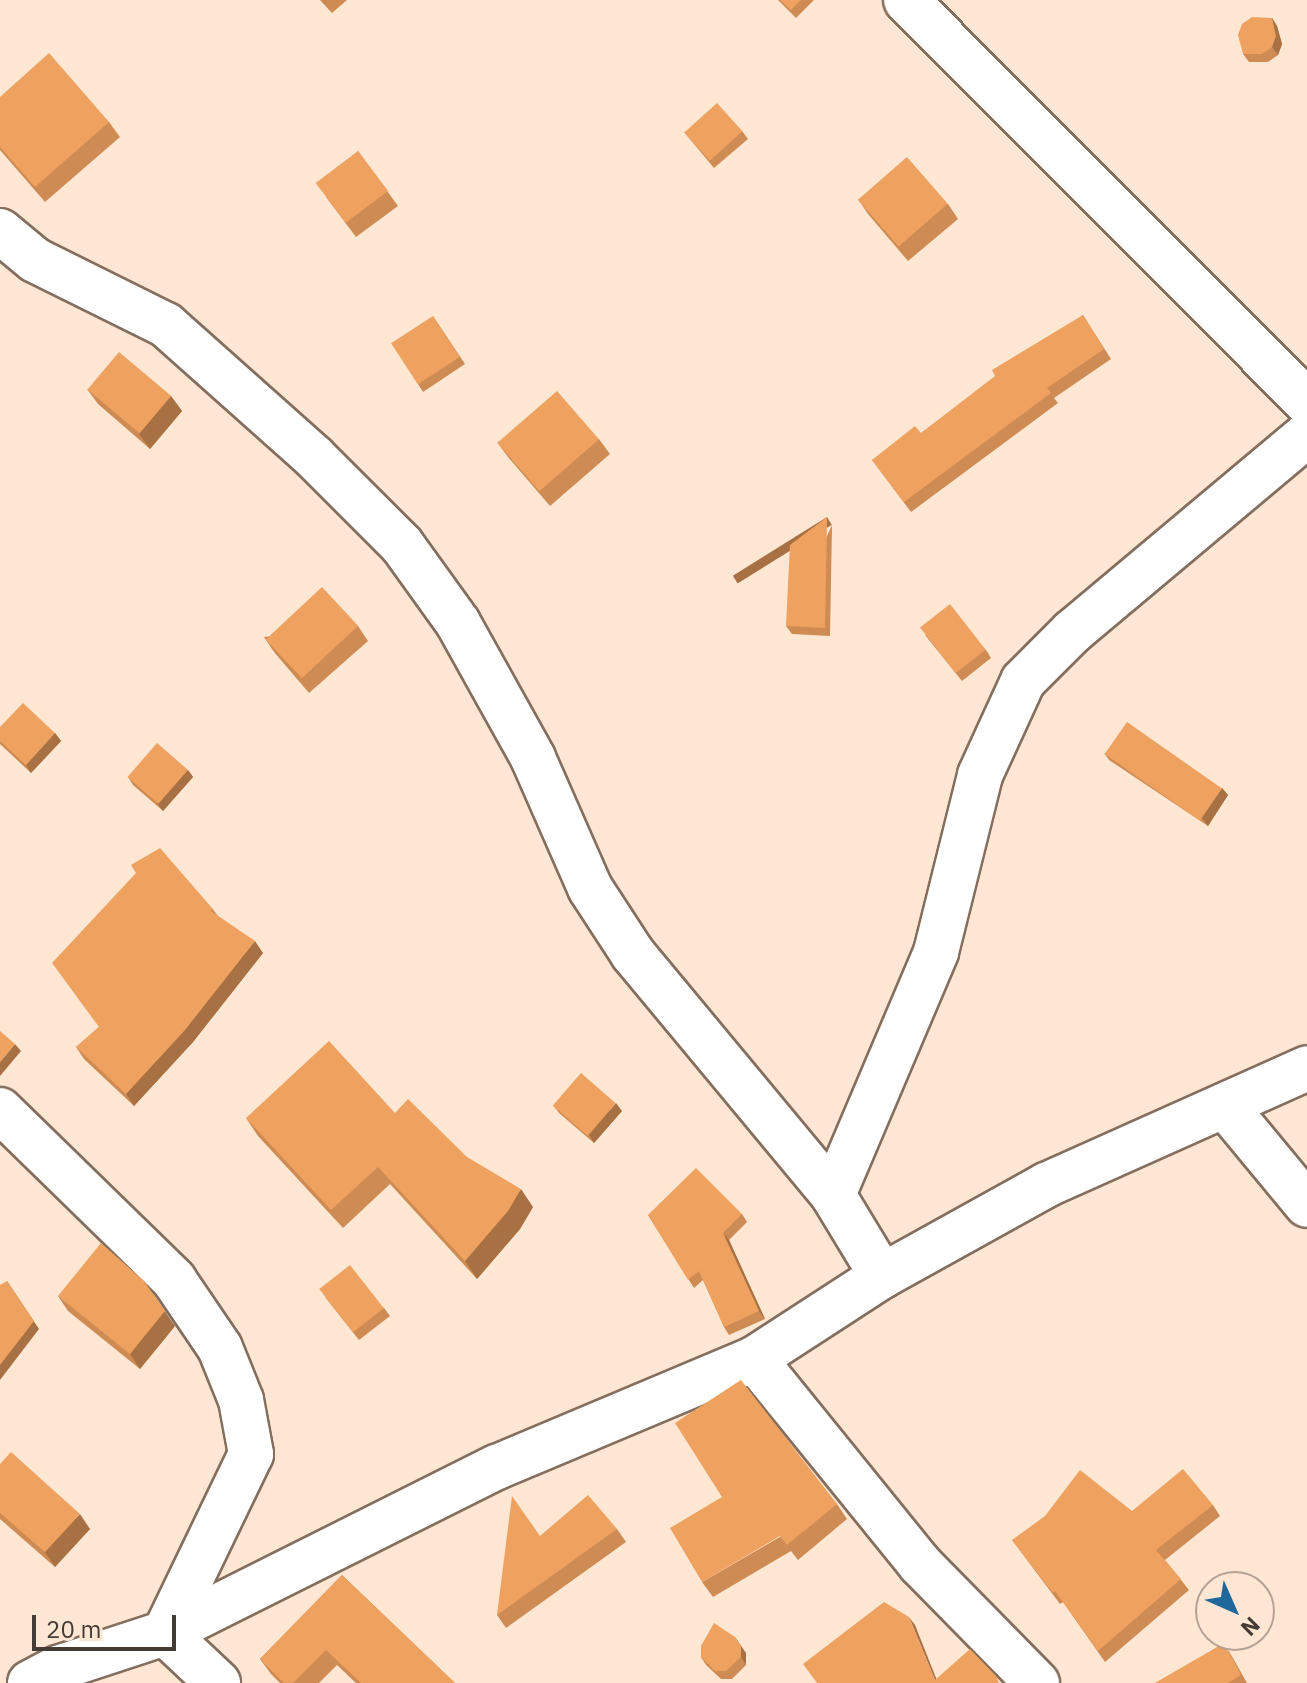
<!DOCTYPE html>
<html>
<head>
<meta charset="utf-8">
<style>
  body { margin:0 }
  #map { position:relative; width:1307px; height:1683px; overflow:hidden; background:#ffe7d4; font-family:"IBM Plex Sans",sans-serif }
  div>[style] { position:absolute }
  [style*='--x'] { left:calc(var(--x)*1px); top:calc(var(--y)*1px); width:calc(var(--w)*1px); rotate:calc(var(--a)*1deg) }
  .roads { filter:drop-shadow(2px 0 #846e5e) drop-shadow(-2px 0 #846e5e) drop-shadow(0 2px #846e5e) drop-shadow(0 -2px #846e5e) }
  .minor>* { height:44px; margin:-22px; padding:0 22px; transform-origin:22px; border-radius:22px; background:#fff }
  .wall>* { inset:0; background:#ce8b53 }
  .shaded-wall>* { inset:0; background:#a77143; transform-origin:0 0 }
  .building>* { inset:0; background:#efa260; transform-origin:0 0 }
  span { translate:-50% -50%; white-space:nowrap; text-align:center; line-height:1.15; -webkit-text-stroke:6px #ffe7d4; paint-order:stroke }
  .north { position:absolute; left:1195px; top:1571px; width:80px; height:80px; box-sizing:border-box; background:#ffe7d4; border:2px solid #b4a294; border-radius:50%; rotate:135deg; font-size:22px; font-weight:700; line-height:32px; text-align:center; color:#443b34 }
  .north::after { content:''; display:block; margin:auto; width:28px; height:36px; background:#20689c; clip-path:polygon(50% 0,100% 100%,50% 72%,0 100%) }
  .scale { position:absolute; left:32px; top:1615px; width:144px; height:36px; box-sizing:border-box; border:4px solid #443b34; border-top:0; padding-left:10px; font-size:24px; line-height:28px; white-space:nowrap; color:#443b34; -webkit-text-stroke:6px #ffe7d4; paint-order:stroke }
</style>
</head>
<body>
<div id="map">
  <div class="roads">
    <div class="minor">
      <div style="--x:906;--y:0;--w:568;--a:45.07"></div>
      <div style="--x:0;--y:231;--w:45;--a:39.6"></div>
      <div style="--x:35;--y:260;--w:146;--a:26.4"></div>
      <div style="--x:166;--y:325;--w:198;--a:41.7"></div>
      <div style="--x:314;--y:457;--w:124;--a:45"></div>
      <div style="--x:402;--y:545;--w:96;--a:54.3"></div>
      <div style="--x:458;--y:623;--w:154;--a:60.9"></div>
      <div style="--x:533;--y:758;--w:142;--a:66.3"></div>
      <div style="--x:590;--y:888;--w:79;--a:56.9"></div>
      <div style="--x:633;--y:954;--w:313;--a:50.3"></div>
      <div style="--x:833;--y:1195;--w:95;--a:58.8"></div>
      <div style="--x:1226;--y:1107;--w:127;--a:50.4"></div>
      <div style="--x:0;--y:1110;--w:243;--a:44.3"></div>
      <div style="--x:174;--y:1280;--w:82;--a:55.9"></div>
      <div style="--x:220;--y:1348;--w:56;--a:68"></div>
      <div style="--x:241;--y:1400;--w:55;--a:79.5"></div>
      <div style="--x:251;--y:1454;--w:199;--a:115.7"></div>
      <div style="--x:165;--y:1633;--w:73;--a:43.3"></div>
      <div style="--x:833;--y:1195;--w:264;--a:-67"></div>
      <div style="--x:936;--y:952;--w:182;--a:-76"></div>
      <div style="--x:980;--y:775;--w:103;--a:-65.4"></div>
      <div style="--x:1023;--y:681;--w:69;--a:-45"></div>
      <div style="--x:1072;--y:632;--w:307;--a:-40"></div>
      <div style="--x:754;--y:1359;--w:264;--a:51"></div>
      <div style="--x:920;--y:1564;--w:167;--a:45.5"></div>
      <div style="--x:30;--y:1683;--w:32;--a:-28"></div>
      <div style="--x:58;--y:1668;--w:113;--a:-18.1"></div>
      <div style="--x:165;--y:1633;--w:371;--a:-26.6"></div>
      <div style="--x:497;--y:1467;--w:279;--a:-22.8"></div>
      <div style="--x:754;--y:1359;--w:153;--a:-33"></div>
      <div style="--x:882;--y:1276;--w:188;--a:-29"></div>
      <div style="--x:1046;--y:1185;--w:286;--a:-24.1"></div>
    </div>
  </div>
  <div class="wall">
    <div style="clip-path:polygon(320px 0,347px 0,332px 13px)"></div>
    <div style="clip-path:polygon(778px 0,814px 0,796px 18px)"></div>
    <div style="clip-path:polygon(1272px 18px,1277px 26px,1282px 44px,1278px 55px,1268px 62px,1249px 62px,1243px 54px)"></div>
    <div style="clip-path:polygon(0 97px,109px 122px,120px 137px,45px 202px,0 150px)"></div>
    <div style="clip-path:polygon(742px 131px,748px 139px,714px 168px,684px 132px)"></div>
    <div style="clip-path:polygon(358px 151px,398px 206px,356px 237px,326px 197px)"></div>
    <div style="clip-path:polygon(858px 199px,948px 204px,958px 219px,908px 261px,868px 214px)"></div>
    <div style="clip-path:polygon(1083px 315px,1111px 359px,1054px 398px,1058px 403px,911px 512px,872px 460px,921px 433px)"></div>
    <div style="clip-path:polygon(433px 316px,465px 364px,423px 392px,418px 384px)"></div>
    <div style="clip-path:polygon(87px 389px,171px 396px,182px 411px,150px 449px,98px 404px)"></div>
    <div style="clip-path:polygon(599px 439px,610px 454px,550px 506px,508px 457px,497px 442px)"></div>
    <div style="clip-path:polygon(832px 525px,830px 636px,792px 634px,786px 626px)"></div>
    <div style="clip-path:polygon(358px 626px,368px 641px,309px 693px,274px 652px,264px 637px)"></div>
    <div style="clip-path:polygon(925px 635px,986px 650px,991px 658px,962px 681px)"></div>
    <div style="clip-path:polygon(0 727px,55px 733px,61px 741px,31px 773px,0 744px)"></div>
    <div style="clip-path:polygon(1104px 753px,1222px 788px,1228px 795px,1208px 826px,1109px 760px)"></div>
    <div style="clip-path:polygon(188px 770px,193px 777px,163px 811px,133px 785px,128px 777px)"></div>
    <div style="clip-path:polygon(212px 908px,218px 916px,263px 953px,193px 1042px,134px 1106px,84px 1059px,76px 1047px,99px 1027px)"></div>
    <div style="clip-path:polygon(553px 1105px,622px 1111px,594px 1143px,559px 1113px)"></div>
    <div style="clip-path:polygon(395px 1113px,467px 1157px,533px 1207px,520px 1229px,477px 1279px,390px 1184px,343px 1228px,258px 1136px,246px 1118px)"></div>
    <div style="clip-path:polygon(742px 1214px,747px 1222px,729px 1240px,765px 1319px,729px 1335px,724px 1327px,703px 1280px,694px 1288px,648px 1215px)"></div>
    <div style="clip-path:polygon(58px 1296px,175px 1326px,140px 1369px,68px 1311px)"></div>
    <div style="clip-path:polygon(325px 1297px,384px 1308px,390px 1316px,359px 1340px)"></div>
    <div style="clip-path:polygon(0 1464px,90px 1529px,55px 1567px,0 1519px)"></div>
    <div style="clip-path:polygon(837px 1504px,847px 1519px,798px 1560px,791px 1551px,713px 1597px,702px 1582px)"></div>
    <div style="clip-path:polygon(1213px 1505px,1220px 1516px,1165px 1560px,1189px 1590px,1105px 1662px,1063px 1602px,1060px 1604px,1012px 1540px,1132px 1511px)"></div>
    <div style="clip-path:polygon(617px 1529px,626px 1542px,506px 1628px,497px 1615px,540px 1536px)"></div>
    <div style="clip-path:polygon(342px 1575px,455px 1683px,356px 1683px,337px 1665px,319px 1683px,280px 1683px,271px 1674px,260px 1659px)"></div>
    <div style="clip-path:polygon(1229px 1651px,1247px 1683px,1155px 1683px)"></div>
    <div style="clip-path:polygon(746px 1653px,746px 1665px,732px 1679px,721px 1679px,706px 1665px,701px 1657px)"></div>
  </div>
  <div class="shaded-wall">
    <div style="clip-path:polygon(1272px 18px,1277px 26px,1282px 44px,1278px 55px,1272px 47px)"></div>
    <div style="clip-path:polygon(171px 396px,182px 411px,150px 449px,139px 434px)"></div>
    <div style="left:827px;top:517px;width:9px;height:111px;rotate:58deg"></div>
    <div style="clip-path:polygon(55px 733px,61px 741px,31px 773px,26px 765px)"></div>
    <div style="clip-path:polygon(188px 770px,193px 777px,163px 811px,157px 803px)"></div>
    <div style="clip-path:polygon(1222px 788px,1228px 795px,1208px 826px,1202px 818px)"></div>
    <div style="clip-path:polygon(255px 941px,263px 953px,193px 1042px,134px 1106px,126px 1094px)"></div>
    <div style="clip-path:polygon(15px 1044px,21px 1051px,0 1076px,0 1062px)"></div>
    <div style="clip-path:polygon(616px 1103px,622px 1111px,594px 1143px,589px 1135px)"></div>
    <div style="clip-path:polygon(521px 1189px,533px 1207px,520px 1229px,477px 1279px,465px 1261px)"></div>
    <div style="clip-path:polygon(723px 1233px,729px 1240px,765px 1319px,759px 1311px)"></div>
    <div style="clip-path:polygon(7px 1281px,39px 1329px,0 1380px,0 1365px)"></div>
    <div style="clip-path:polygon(144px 1281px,175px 1326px,140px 1369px,130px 1354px)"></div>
    <div style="clip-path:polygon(80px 1514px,90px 1529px,55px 1567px,45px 1552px)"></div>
    <div style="clip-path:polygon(909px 1617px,915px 1625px,938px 1683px,935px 1680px)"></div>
    <div style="clip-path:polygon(735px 1637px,746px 1653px,746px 1665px,741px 1657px)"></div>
  </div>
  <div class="building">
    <div style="clip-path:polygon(780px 0,801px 0,791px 10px)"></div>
    <div style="clip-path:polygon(1252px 17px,1272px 18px,1276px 36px,1272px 47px,1262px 54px,1243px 54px,1238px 35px,1242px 24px)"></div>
    <div style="clip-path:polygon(49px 53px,109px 122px,35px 187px,0 147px,0 97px)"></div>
    <div style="left:717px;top:103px;width:38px;height:44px;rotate:48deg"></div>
    <div style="left:358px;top:151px;width:50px;height:53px;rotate:53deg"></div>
    <div style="left:907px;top:157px;width:62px;height:65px;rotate:49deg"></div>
    <div style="clip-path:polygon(1083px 315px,1104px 349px,1047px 388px,1051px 393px,904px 502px,872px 460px,915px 426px,921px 433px,995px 376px,992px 370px)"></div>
    <div style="left:433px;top:316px;width:49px;height:50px;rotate:57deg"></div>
    <div style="left:119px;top:352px;width:68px;height:49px;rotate:40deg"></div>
    <div style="left:557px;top:391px;width:64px;height:79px;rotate:49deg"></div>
    <div style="clip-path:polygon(827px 517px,825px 628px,786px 626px,790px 545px)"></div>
    <div style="left:322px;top:587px;width:53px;height:77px;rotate:47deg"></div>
    <div style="left:950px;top:604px;width:58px;height:38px;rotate:52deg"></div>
    <div style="clip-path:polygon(23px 703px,55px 733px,26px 765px,0 741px,0 727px)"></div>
    <div style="left:1127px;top:722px;width:116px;height:39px;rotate:35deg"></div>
    <div style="left:157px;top:743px;width:41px;height:45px;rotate:41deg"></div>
    <div style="clip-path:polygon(160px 848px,212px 908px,211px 911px,255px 941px,185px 1030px,126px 1094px,76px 1047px,99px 1027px,52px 963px,136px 873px,131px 865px)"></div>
    <div style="clip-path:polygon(0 1031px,15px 1044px,0 1062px)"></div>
    <div style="clip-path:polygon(329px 1041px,395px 1113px,408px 1099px,467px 1157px,521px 1189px,508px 1211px,465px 1261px,378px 1167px,331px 1210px,246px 1118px)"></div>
    <div style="left:581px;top:1073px;width:46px;height:43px;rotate:41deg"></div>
    <div style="clip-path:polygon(696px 1168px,742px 1214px,723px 1233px,759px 1311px,724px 1327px,699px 1271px,688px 1280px,648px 1215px)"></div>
    <div style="clip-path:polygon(101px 1243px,144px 1281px,165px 1311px,130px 1354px,58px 1296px)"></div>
    <div style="left:350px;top:1265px;width:55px;height:39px;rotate:52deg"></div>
    <div style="clip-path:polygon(7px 1281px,34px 1321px,0 1365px,0 1285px)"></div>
    <div style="clip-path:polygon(741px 1380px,837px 1504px,787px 1545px,780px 1536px,702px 1582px,670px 1528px,722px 1497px,675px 1423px)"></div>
    <div style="clip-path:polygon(11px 1452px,80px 1514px,45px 1552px,0 1513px,0 1464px)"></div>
    <div style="clip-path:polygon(1183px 1469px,1213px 1505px,1156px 1550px,1181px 1579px,1098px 1651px,1055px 1591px,1053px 1593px,1012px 1540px,1045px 1516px,1080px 1470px,1132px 1511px)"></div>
    <div style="clip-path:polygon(588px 1495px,617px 1529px,497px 1615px,512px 1496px,540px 1536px)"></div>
    <div style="clip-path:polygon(342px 1575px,455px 1683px,361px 1683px,326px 1650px,293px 1683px,284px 1683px,260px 1659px)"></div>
    <div style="clip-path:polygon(884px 1602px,909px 1617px,935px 1680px,970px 1649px,996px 1676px,999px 1683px,817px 1683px,803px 1664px)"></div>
    <div style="clip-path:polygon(714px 1623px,735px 1637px,741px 1646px,741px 1657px,726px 1671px,715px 1671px,701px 1657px,701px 1646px)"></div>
    <div style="clip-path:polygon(1224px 1643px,1241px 1675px,1228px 1683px,1155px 1683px)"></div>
  </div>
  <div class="north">N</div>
  <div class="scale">20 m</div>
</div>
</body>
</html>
